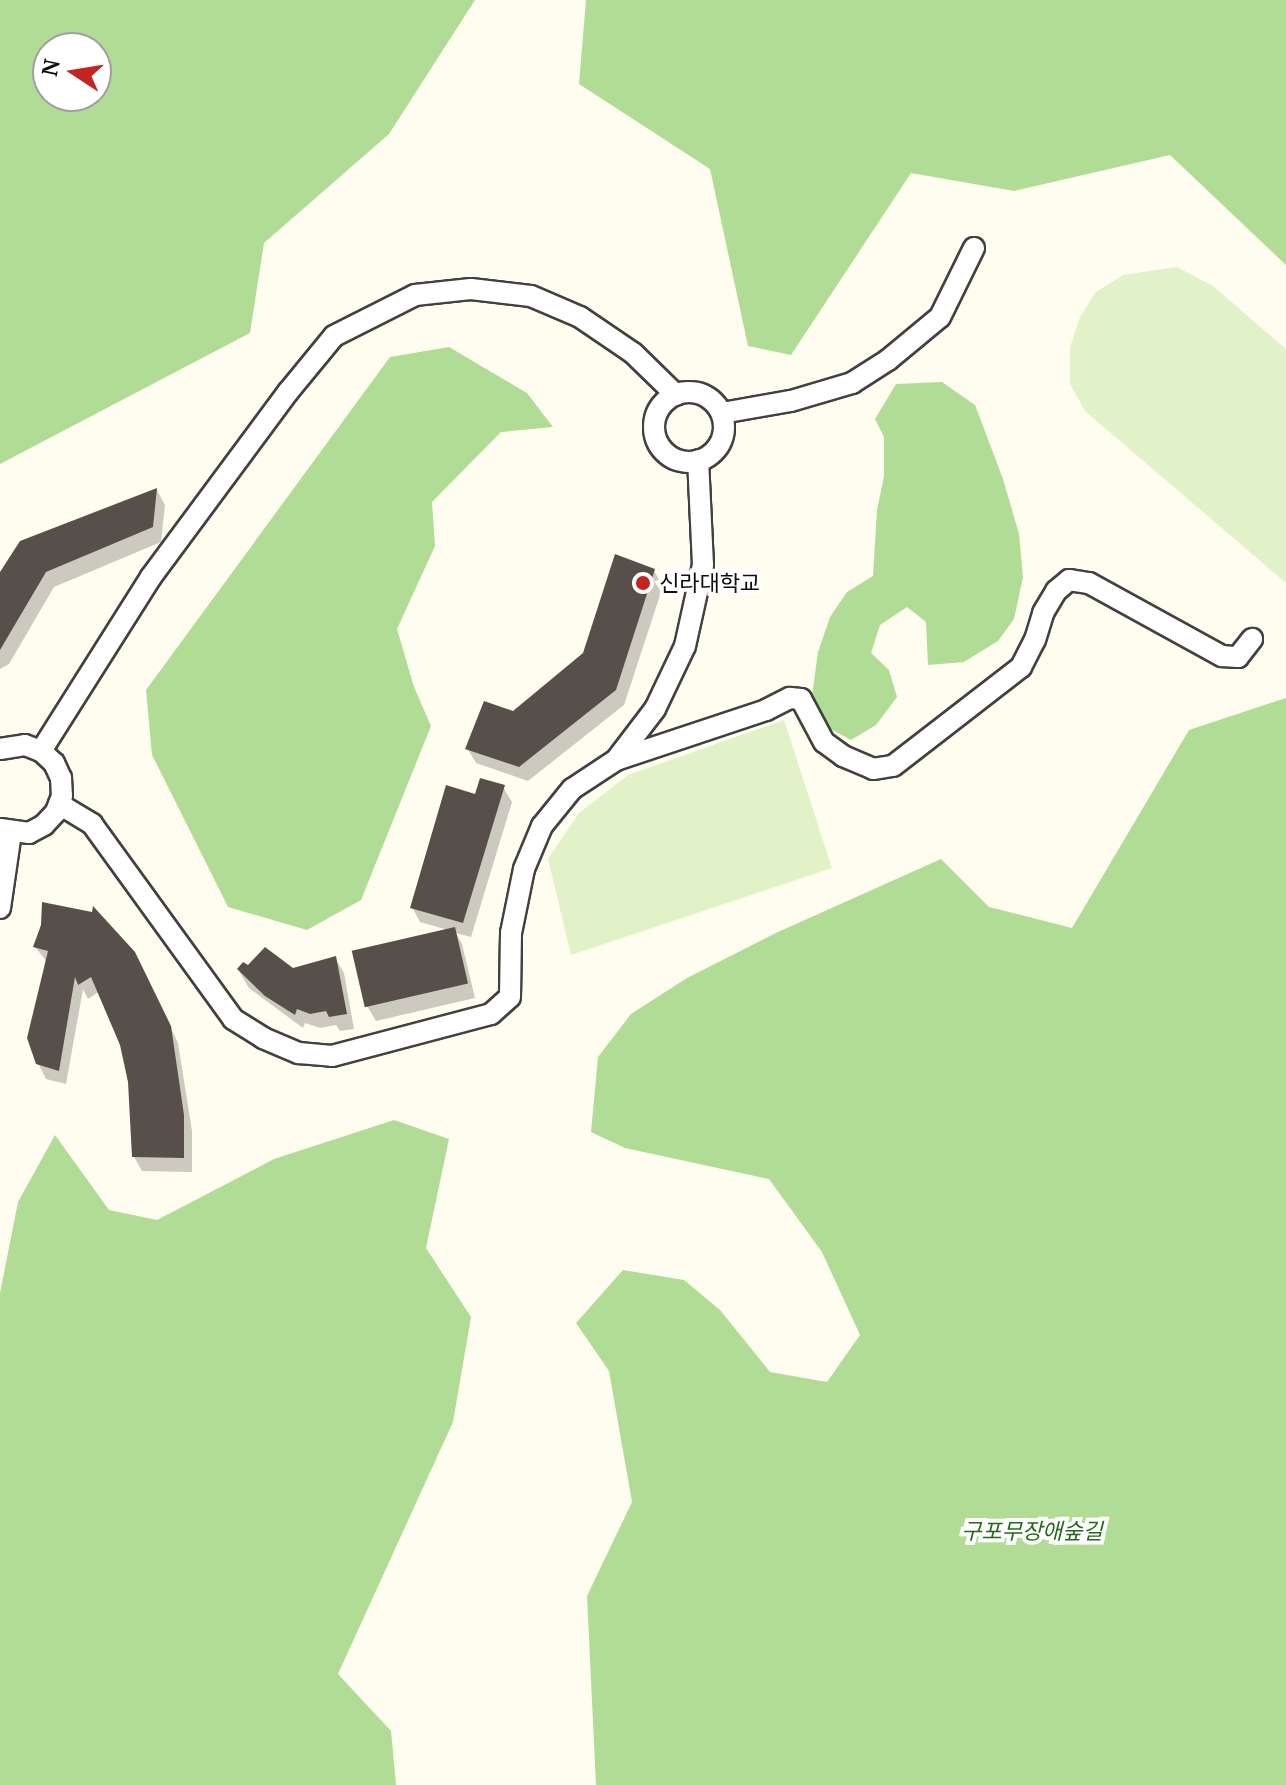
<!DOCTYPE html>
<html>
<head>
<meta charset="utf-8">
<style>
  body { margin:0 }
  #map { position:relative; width:1286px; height:1785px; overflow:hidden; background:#fffdef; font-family:"PT Serif","Noto Sans KR",serif }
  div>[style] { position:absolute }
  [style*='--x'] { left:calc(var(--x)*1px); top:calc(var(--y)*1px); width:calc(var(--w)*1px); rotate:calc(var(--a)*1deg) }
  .forest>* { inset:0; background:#b1dc96 }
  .pitch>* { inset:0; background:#e1f2c9 }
  .shadow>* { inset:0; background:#0003 }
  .building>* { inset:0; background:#57504a; transform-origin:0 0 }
  .roads { filter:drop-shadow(2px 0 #414141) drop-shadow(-2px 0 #414141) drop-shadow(0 2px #414141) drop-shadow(0 -2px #414141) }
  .street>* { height:20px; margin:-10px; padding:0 10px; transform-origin:10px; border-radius:10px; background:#fff }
  .street>.ring { margin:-10px; padding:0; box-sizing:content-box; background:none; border:20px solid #fff; border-radius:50% }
  .dots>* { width:22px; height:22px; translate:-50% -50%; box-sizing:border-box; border:4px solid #fff; border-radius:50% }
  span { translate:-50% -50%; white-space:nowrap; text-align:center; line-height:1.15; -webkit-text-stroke:8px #fff; paint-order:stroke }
  .poi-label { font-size:22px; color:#0e0e0e }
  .left { translate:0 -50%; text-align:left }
  .park-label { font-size:22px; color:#27681c; font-style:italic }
  .north { position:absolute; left:32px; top:32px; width:80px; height:80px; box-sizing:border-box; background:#fff; border:2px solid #9f9f9f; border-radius:50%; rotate:282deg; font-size:22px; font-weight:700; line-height:32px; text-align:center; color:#0e0e0e }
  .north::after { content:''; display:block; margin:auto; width:28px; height:36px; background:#c32421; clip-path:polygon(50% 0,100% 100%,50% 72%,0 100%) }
</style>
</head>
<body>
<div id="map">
  <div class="forest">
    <div style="clip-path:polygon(evenodd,0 0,475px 0,389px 134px,264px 243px,250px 333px,0 464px,0 0,48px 48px,96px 48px,96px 96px,48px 96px,48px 48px)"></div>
    <div style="clip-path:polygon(586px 0,1286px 0,1286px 265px,1170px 155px,1014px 191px,911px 173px,791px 355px,748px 346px,710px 169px,579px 84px)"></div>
    <div style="clip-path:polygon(449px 347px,527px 393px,553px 427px,501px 432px,432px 502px,435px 546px,397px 629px,414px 687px,431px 726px,361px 900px,307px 930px,228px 907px,152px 755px,146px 690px,390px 357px)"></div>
    <div style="clip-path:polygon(942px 382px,975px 405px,1003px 479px,1019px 534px,1023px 577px,1014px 619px,998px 641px,964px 662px,928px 665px,926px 622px,907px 607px,880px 625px,871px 653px,889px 670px,897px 697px,876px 725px,851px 740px,825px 726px,812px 696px,818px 652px,830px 617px,847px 592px,873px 576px,877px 510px,884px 476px,884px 437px,875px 419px,896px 384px)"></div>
    <div style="clip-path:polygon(1286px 698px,1286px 1785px,596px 1785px,587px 1596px,632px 1502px,609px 1371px,576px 1323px,623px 1270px,684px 1280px,720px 1310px,770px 1372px,827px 1382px,860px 1335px,822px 1252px,769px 1179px,625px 1148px,591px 1132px,598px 1057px,631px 1014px,687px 978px,778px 932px,941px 859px,989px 907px,1072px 928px,1189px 730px)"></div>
    <div style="clip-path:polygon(394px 1120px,449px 1139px,426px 1248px,471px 1317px,453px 1422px,338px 1674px,391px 1731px,396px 1785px,0 1785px,0 1293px,18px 1202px,55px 1135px,109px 1210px,157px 1220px,274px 1159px)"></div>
  </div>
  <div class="pitch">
    <div style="clip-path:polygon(1177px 267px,1213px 286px,1286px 349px,1286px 583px,1085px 411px,1070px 384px,1070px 347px,1080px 317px,1096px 292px,1123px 275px)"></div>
    <div style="clip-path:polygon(784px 720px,832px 868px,571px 955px,548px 859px,579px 813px,628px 775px)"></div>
  </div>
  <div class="shadow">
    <div style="clip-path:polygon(157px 490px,165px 505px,161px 542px,54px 587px,9px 664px,0 669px,0 576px)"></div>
    <div style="clip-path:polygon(654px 571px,663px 586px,624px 705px,528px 781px,476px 763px,467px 748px,585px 655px)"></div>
    <div style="clip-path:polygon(503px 787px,512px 802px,471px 937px,456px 933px,462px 944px,475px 998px,376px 1021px,367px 1006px,448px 930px,420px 922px,412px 907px,477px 796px)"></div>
    <div style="clip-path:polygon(35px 947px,143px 969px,178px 1043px,192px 1131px,192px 1172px,142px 1171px,134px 1157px,130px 1082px,122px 1045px,100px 991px,88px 999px,83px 989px,66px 1084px,46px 1079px,38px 1063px,47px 962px)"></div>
    <div style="clip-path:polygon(335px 958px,344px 973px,354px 1029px,340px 1031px,336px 1025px,320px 1028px,305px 1023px,303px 1028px,249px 988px,240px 973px,241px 966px,293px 971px)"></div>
  </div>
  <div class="building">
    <div style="clip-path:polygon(157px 488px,153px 527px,46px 572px,0 650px,0 572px,20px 541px)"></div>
    <div style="clip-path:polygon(615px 554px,655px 569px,616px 690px,519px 767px,465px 749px,484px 701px,513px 711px,583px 653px)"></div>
    <div style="clip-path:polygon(480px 778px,505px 785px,463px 923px,410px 908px,446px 785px,475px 794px)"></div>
    <div style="clip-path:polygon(42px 902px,92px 912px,93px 906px,135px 952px,171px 1026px,184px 1115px,184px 1158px,132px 1157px,128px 1082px,120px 1045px,91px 977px,78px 985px,75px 977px,59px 1071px,36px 1064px,27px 1038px,48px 951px,33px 947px,41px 925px)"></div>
    <div style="left:455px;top:927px;width:58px;height:106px;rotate:77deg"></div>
    <div style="clip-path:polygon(265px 947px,293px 968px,336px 956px,347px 1014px,329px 1017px,326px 1011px,310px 1014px,297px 1009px,295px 1015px,265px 996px,237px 969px,243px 962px,248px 965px)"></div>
  </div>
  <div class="roads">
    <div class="street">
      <div class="ring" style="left:654px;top:392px;width:50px;height:50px"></div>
      <div style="--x:722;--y:413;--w:70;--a:-9.9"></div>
      <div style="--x:791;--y:401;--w:64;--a:-16.4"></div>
      <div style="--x:852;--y:383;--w:43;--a:-32.6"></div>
      <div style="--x:888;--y:360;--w:67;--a:-39.6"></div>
      <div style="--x:940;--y:317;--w:77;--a:-63.8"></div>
      <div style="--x:0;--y:749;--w:25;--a:-9"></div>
      <div style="--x:25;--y:745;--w:17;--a:21"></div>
      <div style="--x:41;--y:751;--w:18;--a:43"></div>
      <div style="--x:54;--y:763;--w:17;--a:65"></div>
      <div style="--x:61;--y:778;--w:18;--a:87"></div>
      <div style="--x:62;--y:796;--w:17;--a:111"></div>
      <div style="--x:56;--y:812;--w:18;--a:133"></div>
      <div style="--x:44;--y:825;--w:17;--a:152"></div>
      <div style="--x:29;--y:833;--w:29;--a:-172"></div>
      <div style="--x:41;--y:751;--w:206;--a:-57.7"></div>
      <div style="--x:151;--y:577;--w:230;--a:-53.5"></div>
      <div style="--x:288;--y:392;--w:72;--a:-50.6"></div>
      <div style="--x:334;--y:336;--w:91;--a:-26.8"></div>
      <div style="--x:415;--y:295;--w:56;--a:-6.1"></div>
      <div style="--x:471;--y:289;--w:60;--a:6.7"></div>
      <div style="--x:531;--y:296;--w:53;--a:23.2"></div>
      <div style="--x:580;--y:317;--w:64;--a:34.2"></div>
      <div style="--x:633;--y:353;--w:60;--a:44.3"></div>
      <div style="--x:616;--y:760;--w:158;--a:-18.4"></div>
      <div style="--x:766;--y:710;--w:27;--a:-27"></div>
      <div style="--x:790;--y:698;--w:11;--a:5"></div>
      <div style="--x:801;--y:699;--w:49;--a:61.9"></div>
      <div style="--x:824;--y:742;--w:24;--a:36"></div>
      <div style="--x:843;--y:756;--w:33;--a:23"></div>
      <div style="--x:873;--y:769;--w:20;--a:-9"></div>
      <div style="--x:893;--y:766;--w:162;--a:-37.7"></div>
      <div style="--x:1021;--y:667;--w:30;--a:-63"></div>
      <div style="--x:1035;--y:640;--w:28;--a:-73"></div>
      <div style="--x:1043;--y:613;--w:26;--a:-59"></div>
      <div style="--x:1056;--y:591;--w:17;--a:-40"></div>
      <div style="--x:1069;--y:580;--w:20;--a:9"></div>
      <div style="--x:1089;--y:583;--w:152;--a:28.8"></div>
      <div style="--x:1222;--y:656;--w:16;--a:4"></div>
      <div style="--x:1238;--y:657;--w:23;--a:-52"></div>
      <div style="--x:59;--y:804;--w:39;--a:31"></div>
      <div style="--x:92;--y:824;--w:241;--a:54.1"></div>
      <div style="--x:233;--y:1019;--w:36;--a:32"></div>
      <div style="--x:263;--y:1038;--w:39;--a:23"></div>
      <div style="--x:299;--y:1053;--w:33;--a:5"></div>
      <div style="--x:332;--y:1056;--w:164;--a:-14.8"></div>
      <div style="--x:491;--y:1014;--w:25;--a:-42"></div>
      <div style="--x:510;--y:997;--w:64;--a:-89.1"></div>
      <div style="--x:511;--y:933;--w:65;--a:-78.5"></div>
      <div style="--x:524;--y:869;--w:47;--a:-67.3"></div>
      <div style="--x:542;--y:826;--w:48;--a:-51"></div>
      <div style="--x:572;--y:789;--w:53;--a:-33.4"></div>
      <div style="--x:616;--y:760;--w:64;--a:-52.6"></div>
      <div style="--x:655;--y:709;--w:70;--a:-64.5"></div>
      <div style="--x:685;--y:646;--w:83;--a:-77.5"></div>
      <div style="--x:703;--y:565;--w:105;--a:-92.7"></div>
      <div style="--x:0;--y:908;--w:76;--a:-81.7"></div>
    </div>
  </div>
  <div class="dots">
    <div style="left:643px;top:583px;background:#c32421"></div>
  </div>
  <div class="poi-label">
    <span class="left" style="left:659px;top:583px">신라대학교</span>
  </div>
  <div class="park-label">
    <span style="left:1032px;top:1531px">구포무장애숲길</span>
  </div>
  <div class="north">N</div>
</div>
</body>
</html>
